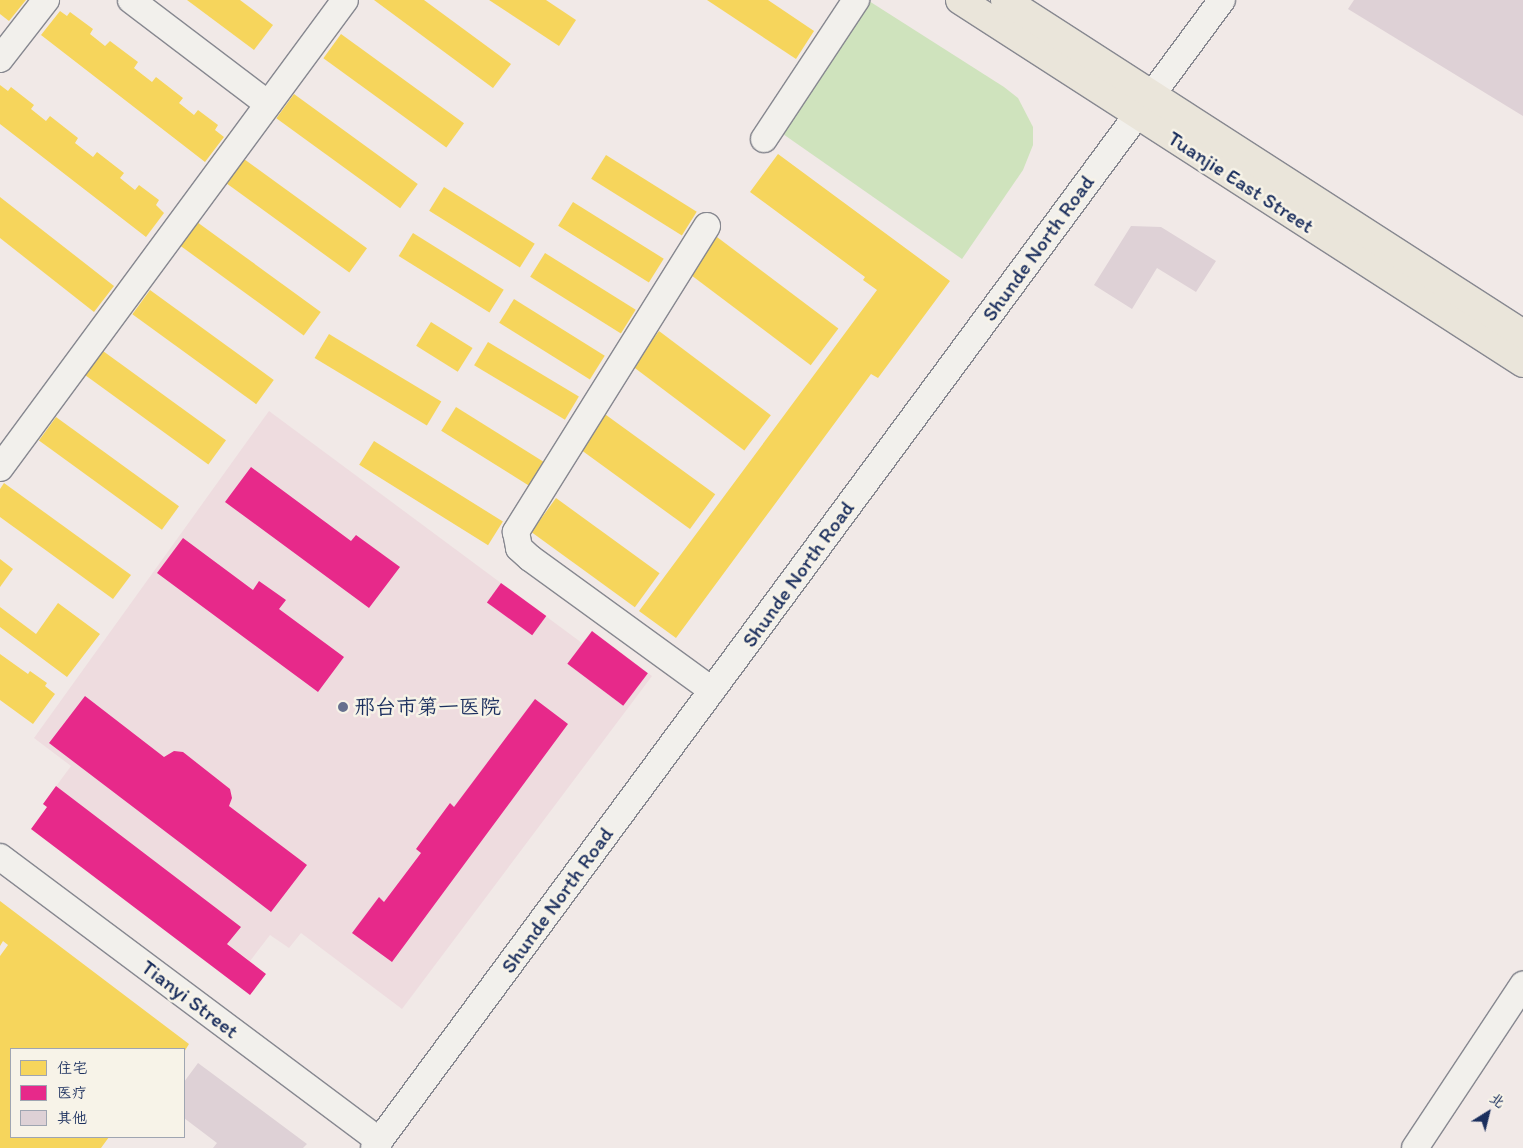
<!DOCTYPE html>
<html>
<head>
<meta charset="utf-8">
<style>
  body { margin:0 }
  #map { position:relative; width:1523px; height:1148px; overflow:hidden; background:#f1e9e7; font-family:Itim,"LXGW WenKai TC",sans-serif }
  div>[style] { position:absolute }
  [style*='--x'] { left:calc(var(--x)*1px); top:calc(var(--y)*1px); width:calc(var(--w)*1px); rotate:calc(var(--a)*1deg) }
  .built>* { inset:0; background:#eedcdf }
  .green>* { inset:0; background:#cfe3bd }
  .homes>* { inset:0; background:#f6d55c; transform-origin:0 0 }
  .health>* { inset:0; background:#e7298a; transform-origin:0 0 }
  .building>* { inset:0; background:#ded1d6 }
  .roads { filter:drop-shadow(1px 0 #878890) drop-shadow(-1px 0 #878890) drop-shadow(0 1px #878890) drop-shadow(0 -1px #878890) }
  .minor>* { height:26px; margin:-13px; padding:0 13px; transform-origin:13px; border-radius:13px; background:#f2f0ec }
  .major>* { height:28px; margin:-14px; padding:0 14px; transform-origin:14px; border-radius:14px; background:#eae5da }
  .dots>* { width:14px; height:14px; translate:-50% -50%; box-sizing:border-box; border:2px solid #f7f3e8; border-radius:50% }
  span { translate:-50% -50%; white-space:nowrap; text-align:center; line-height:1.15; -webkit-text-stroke:5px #f7f3e8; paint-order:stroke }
  .street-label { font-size:21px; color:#1b2f5e }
  .poi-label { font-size:21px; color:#1b2f5e }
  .left { translate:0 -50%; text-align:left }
  .legend { position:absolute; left:10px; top:1048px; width:175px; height:90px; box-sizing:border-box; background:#f7f3e8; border:1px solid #9fa5b1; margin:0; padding:6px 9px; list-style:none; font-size:15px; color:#1b2f5e }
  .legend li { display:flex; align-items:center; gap:10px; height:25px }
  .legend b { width:25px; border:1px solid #9fa5b1 }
  .north { position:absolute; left:1463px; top:1088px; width:50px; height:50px; -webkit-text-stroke:4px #f7f3e8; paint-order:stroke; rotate:36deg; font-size:14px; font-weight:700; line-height:20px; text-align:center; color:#1b2f5e }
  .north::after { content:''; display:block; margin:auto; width:18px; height:22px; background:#1b2f5e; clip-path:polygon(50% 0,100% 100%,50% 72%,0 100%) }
</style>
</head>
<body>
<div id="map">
  <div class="built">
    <div style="clip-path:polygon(269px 411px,582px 643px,592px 631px,652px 676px,402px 1009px,301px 933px,289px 948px,270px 935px,250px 961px,43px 804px,71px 766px,34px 738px)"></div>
  </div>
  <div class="green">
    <div style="clip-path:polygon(869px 1px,1004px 87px,1018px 98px,1033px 127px,1033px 145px,1023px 170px,962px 259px,783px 134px)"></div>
  </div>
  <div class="homes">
    <div style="clip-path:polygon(0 0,26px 0,9px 21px,0 14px)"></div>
    <div style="clip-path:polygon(187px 0,240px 0,273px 25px,254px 50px)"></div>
    <div style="clip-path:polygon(374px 0,424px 0,511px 64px,493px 88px)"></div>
    <div style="clip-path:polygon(489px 0,546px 0,576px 20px,559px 46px)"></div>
    <div style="clip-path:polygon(707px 0,768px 0,814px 31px,796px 59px)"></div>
    <div style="clip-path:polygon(60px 11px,67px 16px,70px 12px,93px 29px,90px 34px,105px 46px,110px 41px,138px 62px,134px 68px,152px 82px,156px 77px,183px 98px,179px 103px,194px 115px,198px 110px,218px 125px,215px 130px,224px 137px,205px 162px,41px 35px)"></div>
    <div style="left:341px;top:34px;width:152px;height:30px;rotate:36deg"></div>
    <div style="clip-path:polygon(0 85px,8px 91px,11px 87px,34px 105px,31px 109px,46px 121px,50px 116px,78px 138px,75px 143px,93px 157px,97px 152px,124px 173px,120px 178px,135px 190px,139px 185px,159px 200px,156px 205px,164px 213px,146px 237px,0 124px)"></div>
    <div style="left:294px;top:94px;width:153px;height:30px;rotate:36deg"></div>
    <div style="clip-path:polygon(778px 154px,950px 281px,878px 378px,871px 374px,676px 638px,639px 611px,877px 290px,863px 280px,865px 277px,750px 192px)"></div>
    <div style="left:606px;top:155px;width:107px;height:28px;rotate:32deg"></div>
    <div style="left:244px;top:159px;width:152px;height:30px;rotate:36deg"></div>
    <div style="left:444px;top:187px;width:107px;height:28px;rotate:32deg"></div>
    <div style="clip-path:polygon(0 197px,114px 286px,94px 312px,0 238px)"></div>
    <div style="left:573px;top:202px;width:107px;height:28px;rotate:32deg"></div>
    <div style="left:197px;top:222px;width:153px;height:29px;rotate:36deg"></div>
    <div style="left:413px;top:233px;width:107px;height:27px;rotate:32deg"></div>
    <div style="left:717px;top:237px;width:152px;height:46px;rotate:37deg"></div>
    <div style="left:545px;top:253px;width:107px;height:28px;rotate:32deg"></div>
    <div style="left:150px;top:290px;width:153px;height:30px;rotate:36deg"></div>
    <div style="left:514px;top:299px;width:107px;height:28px;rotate:32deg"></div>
    <div style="left:431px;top:322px;width:49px;height:28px;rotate:32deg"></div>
    <div style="left:659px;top:331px;width:140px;height:44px;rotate:37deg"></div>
    <div style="left:329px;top:334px;width:131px;height:28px;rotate:31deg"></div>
    <div style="left:488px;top:342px;width:106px;height:27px;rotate:31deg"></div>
    <div style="left:103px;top:351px;width:152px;height:30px;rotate:36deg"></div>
    <div style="left:456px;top:407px;width:106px;height:28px;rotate:32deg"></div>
    <div style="left:602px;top:412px;width:140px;height:43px;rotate:36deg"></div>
    <div style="left:56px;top:417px;width:152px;height:29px;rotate:36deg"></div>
    <div style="left:374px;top:441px;width:152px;height:28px;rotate:32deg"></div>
    <div style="clip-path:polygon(4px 483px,131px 575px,113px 599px,0 517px,0 489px)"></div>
    <div style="left:556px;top:498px;width:128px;height:42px;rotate:36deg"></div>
    <div style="clip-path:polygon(0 559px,13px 569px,0 587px)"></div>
    <div style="clip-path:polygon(58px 603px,100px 634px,67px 677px,0 627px,0 607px,36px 634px)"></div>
    <div style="clip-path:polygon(0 654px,28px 674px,30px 671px,47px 683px,45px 686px,55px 694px,33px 724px,0 700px)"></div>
    <div style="clip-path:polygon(0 901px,189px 1044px,184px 1052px,184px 1049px,11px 1049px,11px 1137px,109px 1137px,101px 1148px,0 1148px,0 956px,8px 945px,3px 941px,0 946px)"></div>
  </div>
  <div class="health">
    <div style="clip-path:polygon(251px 467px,351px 541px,356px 535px,400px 567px,369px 608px,225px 502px)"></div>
    <div style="clip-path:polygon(183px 538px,253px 590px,259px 581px,286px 600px,279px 609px,344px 657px,318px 692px,157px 573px)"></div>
    <div style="left:501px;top:583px;width:56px;height:24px;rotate:36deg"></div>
    <div style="left:592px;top:631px;width:70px;height:41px;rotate:37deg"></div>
    <div style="clip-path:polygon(85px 696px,164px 757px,174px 751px,183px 752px,230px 789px,232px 798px,229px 806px,307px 865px,271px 912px,49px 743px)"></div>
    <div style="clip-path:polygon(535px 699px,568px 724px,392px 962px,352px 933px,379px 897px,384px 902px,421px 853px,416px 849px,450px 803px,454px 807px)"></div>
    <div style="clip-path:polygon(56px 786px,241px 927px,227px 944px,266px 974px,250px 995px,31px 829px,47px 807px,43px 804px)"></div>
  </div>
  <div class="building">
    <div style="clip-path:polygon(1354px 0,1523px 0,1523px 116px,1348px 9px)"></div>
    <div style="clip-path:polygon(1131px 226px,1161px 227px,1216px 261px,1196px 292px,1157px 268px,1132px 309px,1094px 285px)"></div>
    <div style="clip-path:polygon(198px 1063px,307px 1144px,303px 1148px,213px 1148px,217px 1143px,184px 1118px,184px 1082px)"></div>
  </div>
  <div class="roads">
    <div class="minor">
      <div style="--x:131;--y:0;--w:172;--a:37.2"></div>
      <div style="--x:0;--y:59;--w:75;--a:-52.1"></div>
      <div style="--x:764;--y:139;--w:167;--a:-56.5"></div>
      <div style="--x:707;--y:226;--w:361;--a:122"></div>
      <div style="--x:516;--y:532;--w:16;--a:79"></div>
      <div style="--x:519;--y:548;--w:15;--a:42"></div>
      <div style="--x:530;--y:558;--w:225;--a:36"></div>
      <div style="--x:0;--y:468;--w:581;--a:-53.6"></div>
      <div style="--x:0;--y:857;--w:474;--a:36.8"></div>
      <div style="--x:374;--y:1148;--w:1427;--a:-53.55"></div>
      <div style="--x:1415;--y:1148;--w:196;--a:-56.5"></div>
    </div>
    <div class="major">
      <div style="--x:960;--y:0;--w:670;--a:32.81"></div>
      <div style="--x:1005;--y:0;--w:616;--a:32.81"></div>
    </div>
  </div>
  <div class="dots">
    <div style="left:343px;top:707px;background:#66708e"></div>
  </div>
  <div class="street-label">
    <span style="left:1241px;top:182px;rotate:33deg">Tuanjie East Street</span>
    <span style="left:1038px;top:248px;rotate:-54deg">Shunde North Road</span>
    <span style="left:798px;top:574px;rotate:-54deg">Shunde North Road</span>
    <span style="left:557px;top:900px;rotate:-54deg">Shunde North Road</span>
    <span style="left:190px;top:999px;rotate:37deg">Tianyi Street</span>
  </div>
  <div class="poi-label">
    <span class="left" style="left:354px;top:707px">邢台市第一医院</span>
  </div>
  <ul class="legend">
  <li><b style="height:14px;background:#f6d55c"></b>住宅</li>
  <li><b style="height:14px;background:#e7298a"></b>医疗</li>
  <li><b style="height:14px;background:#ded1d6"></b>其他</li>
  </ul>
  <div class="north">北</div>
</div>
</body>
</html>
